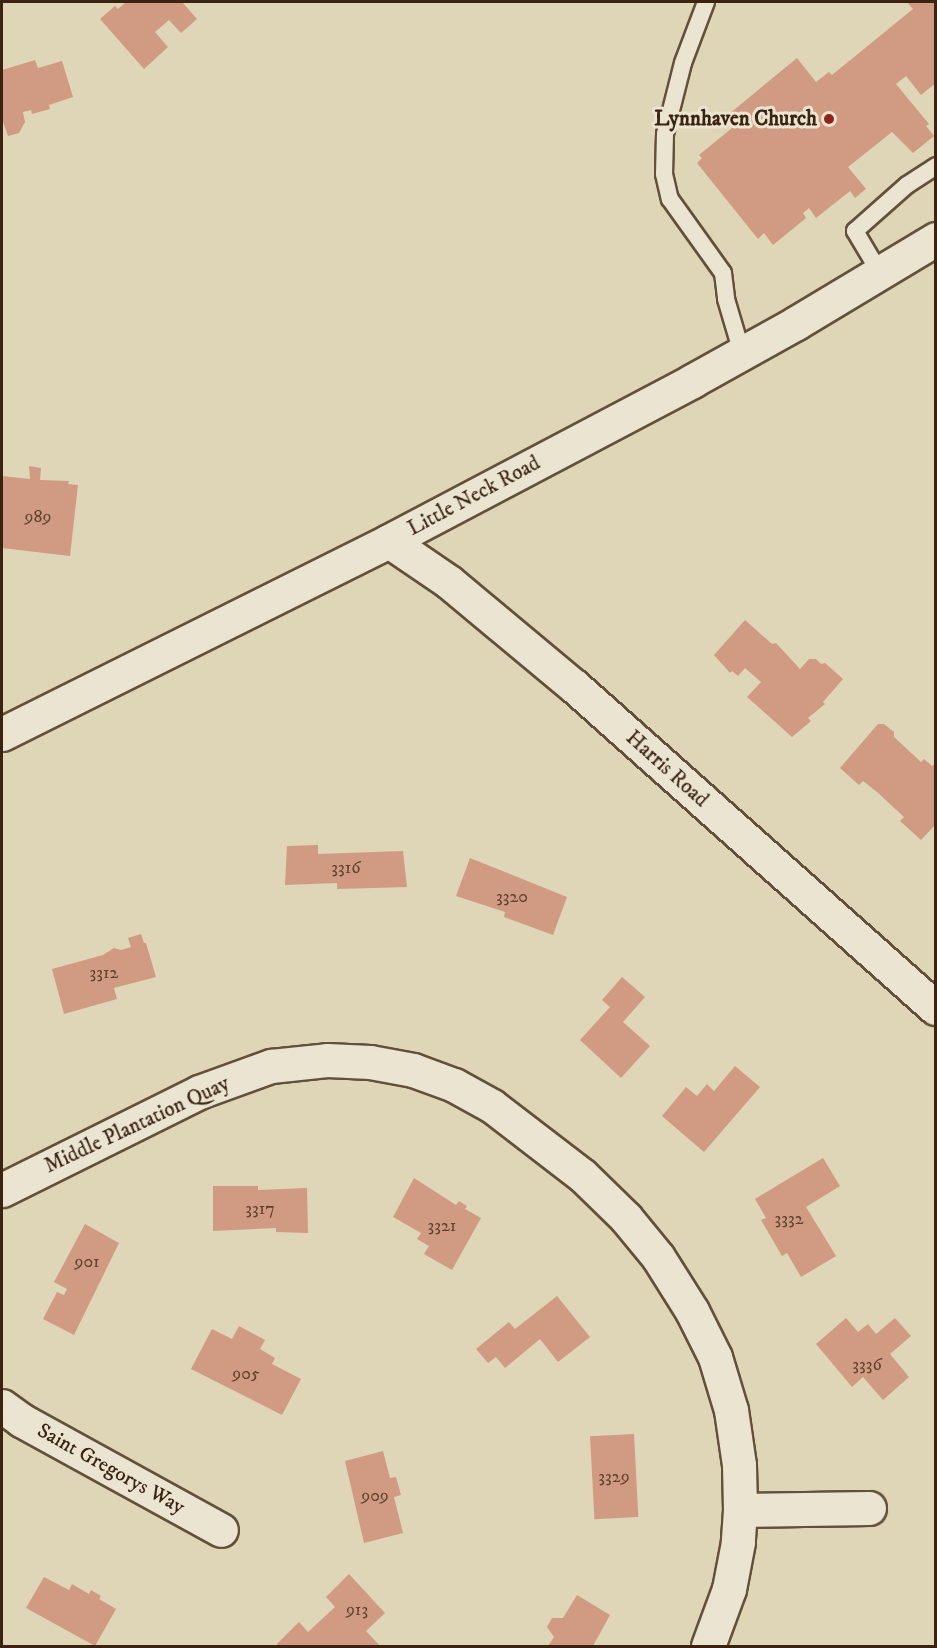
<!DOCTYPE html>
<html>
<head>
<meta charset="utf-8">
<style>
  body { margin:0 }
  #map { position:relative; width:937px; height:1648px; overflow:hidden; background:#dfd5b7; font-family:"IM FELL DW Pica",serif }
  div>[style] { position:absolute }
  [style*='--x'] { left:calc(var(--x)*1px); top:calc(var(--y)*1px); width:calc(var(--w)*1px); rotate:calc(var(--a)*1deg) }
  .building>* { inset:0; background:#d09b82; transform-origin:0 0 }
  .roads { filter:drop-shadow(2px 0 #63503a) drop-shadow(-2px 0 #63503a) drop-shadow(0 2px #63503a) drop-shadow(0 -2px #63503a) }
  .service>* { height:16px; margin:-8px; padding:0 8px; transform-origin:8px; border-radius:8px; background:#eae4d0 }
  .minor>* { height:33px; margin:-16.5px; padding:0 16.5px; transform-origin:16.5px; border-radius:16.5px; background:#eae4d0 }
  .tertiary>* { height:33px; margin:-16.5px; padding:0 16.5px; transform-origin:16.5px; border-radius:16.5px; background:#eae4d0 }
  .dots>* { width:16px; height:16px; translate:-50% -50%; box-sizing:border-box; border:3px solid #eae4d0; border-radius:50% }
  span { translate:-50% -50%; white-space:nowrap; text-align:center; line-height:1.15; -webkit-text-stroke:6px #eae4d0; paint-order:stroke }
  .number-label { font-size:18px; color:#60422d }
  .number-label span { -webkit-text-stroke-width:0 }
  .poi-label { font-size:21px; color:#3a2411; font-weight:700 }
  .right { translate:-100% -50%; text-align:right }
  .street-label { font-size:21px; color:#3a2411 }
  .frame { position:absolute; inset:0; border:3px solid #3a2411; pointer-events:none }
</style>
</head>
<body>
<div id="map">
  <div class="building">
    <div style="clip-path:polygon(126px 2px,182px 2px,197px 19px,181px 33px,169px 20px,155px 32px,168px 47px,144px 69px,100px 19px,115px 6px,118px 9px)"></div>
    <div style="clip-path:polygon(907px 2px,936px 2px,936px 83px,921px 95px,906px 76px,896px 84px,929px 124px,926px 126px,934px 136px,913px 153px,892px 132px,848px 167px,866px 189px,855px 198px,850px 191px,816px 218px,809px 208px,803px 213px,806px 218px,773px 245px,764px 233px,758px 239px,697px 163px,702px 158px,699px 155px,737px 124px,729px 114px,797px 58px,816px 82px,829px 72px,832px 75px,913px 9px)"></div>
    <div style="clip-path:polygon(35px 60px,38px 68px,62px 61px,73px 97px,49px 105px,50px 109px,32px 114px,31px 110px,23px 112px,25px 122px,19px 133px,8px 136px,2px 119px,2px 70px)"></div>
    <div style="clip-path:polygon(29px 466px,41px 468px,40px 480px,69px 481px,68px 484px,78px 485px,70px 556px,2px 548px,2px 476px,30px 479px)"></div>
    <div style="clip-path:polygon(745px 620px,772px 644px,776px 643px,800px 669px,809px 659px,816px 659px,821px 664px,825px 663px,843px 679px,823px 702px,825px 704px,808px 718px,811px 721px,792px 737px,747px 697px,761px 682px,745px 668px,738px 676px,732px 671px,730px 673px,714px 655px)"></div>
    <div style="clip-path:polygon(878px 724px,884px 724px,894px 732px,894px 737px,921px 762px,924px 759px,932px 766px,936px 763px,936px 824px,921px 840px,900px 821px,904px 817px,877px 792px,863px 781px,859px 785px,840px 768px)"></div>
    <div style="clip-path:polygon(318px 845px,318px 854px,403px 851px,407px 887px,337px 889px,337px 883px,285px 885px,287px 846px)"></div>
    <div style="clip-path:polygon(470px 858px,567px 897px,553px 935px,504px 917px,505px 912px,456px 896px)"></div>
    <div style="clip-path:polygon(141px 934px,144px 943px,146px 943px,156px 977px,114px 988px,117px 999px,64px 1014px,52px 969px,103px 955px,114px 948px,121px 950px,131px 947px,128px 938px)"></div>
    <div style="clip-path:polygon(622px 977px,645px 997px,623px 1022px,650px 1046px,621px 1078px,580px 1040px,610px 1007px,602px 1000px)"></div>
    <div style="clip-path:polygon(735px 1066px,760px 1087px,704px 1152px,662px 1116px,686px 1087px,697px 1096px,707px 1084px,714px 1091px)"></div>
    <div style="clip-path:polygon(823px 1158px,840px 1186px,806px 1207px,836px 1256px,801px 1277px,787px 1253px,782px 1256px,761px 1220px,766px 1218px,755px 1199px)"></div>
    <div style="clip-path:polygon(414px 1178px,456px 1205px,459px 1201px,467px 1206px,465px 1209px,481px 1218px,452px 1270px,424px 1254px,429px 1246px,417px 1239px,421px 1233px,393px 1217px)"></div>
    <div style="clip-path:polygon(213px 1186px,258px 1186px,258px 1190px,307px 1188px,308px 1233px,276px 1232px,276px 1228px,213px 1231px)"></div>
    <div style="clip-path:polygon(85px 1224px,119px 1243px,74px 1335px,43px 1319px,57px 1292px,64px 1295px,67px 1289px,54px 1282px)"></div>
    <div style="clip-path:polygon(557px 1296px,590px 1337px,558px 1362px,540px 1339px,505px 1368px,496px 1357px,488px 1363px,476px 1349px,509px 1322px,515px 1329px)"></div>
    <div style="clip-path:polygon(846px 1318px,858px 1332px,868px 1324px,876px 1334px,895px 1318px,911px 1336px,890px 1354px,909px 1377px,883px 1400px,863px 1377px,852px 1387px,816px 1344px)"></div>
    <div style="clip-path:polygon(239px 1326px,265px 1340px,260px 1349px,275px 1358px,272px 1364px,301px 1379px,282px 1415px,191px 1369px,212px 1329px,232px 1339px)"></div>
    <div style="left:634px;top:1434px;width:83px;height:44px;rotate:87deg"></div>
    <div style="clip-path:polygon(383px 1451px,390px 1478px,396px 1477px,401px 1495px,394px 1497px,403px 1533px,364px 1543px,345px 1461px)"></div>
    <div style="clip-path:polygon(349px 1574px,385px 1613px,366px 1631px,380px 1646px,279px 1646px,277px 1644px,299px 1622px,308px 1632px,335px 1607px,326px 1597px)"></div>
    <div style="clip-path:polygon(44px 1577px,69px 1590px,72px 1584px,89px 1594px,91px 1590px,101px 1596px,99px 1599px,116px 1609px,95px 1646px,26px 1608px)"></div>
    <div style="clip-path:polygon(577px 1595px,610px 1615px,593px 1646px,548px 1646px,554px 1637px,547px 1627px,552px 1618px,563px 1618px)"></div>
  </div>
  <div class="roads">
    <div class="service">
      <div style="--x:706;--y:2;--w:65;--a:110.7"></div>
      <div style="--x:683;--y:63;--w:73;--a:104.2"></div>
      <div style="--x:665;--y:134;--w:40;--a:91.4"></div>
      <div style="--x:664;--y:174;--w:26;--a:77"></div>
      <div style="--x:670;--y:199;--w:91;--a:54.4"></div>
      <div style="--x:723;--y:273;--w:26;--a:83"></div>
      <div style="--x:726;--y:299;--w:56;--a:73.5"></div>
      <div style="--x:880;--y:273;--w:49;--a:-120.8"></div>
      <div style="--x:855;--y:231;--w:69;--a:-41.5"></div>
      <div style="--x:907;--y:185;--w:35;--a:-33"></div>
    </div>
    <div class="minor">
      <div style="--x:389;--y:541;--w:73;--a:34.3"></div>
      <div style="--x:449;--y:582;--w:163;--a:39.8"></div>
      <div style="--x:574;--y:686;--w:484;--a:41.7"></div>
      <div style="--x:2;--y:1190;--w:220;--a:-26.4"></div>
      <div style="--x:199;--y:1092;--w:77;--a:-19.9"></div>
      <div style="--x:271;--y:1066;--w:56;--a:-6.1"></div>
      <div style="--x:327;--y:1060;--w:43;--a:2.7"></div>
      <div style="--x:370;--y:1062;--w:44;--a:10.5"></div>
      <div style="--x:413;--y:1070;--w:44;--a:20.1"></div>
      <div style="--x:454;--y:1085;--w:43;--a:28.9"></div>
      <div style="--x:492;--y:1106;--w:113;--a:37.5"></div>
      <div style="--x:582;--y:1175;--w:62;--a:44.3"></div>
      <div style="--x:626;--y:1218;--w:50;--a:50.6"></div>
      <div style="--x:658;--y:1257;--w:64;--a:57.8"></div>
      <div style="--x:692;--y:1311;--w:51;--a:63.4"></div>
      <div style="--x:715;--y:1357;--w:55;--a:73.2"></div>
      <div style="--x:731;--y:1410;--w:56;--a:81.7"></div>
      <div style="--x:739;--y:1465;--w:45;--a:88.7"></div>
      <div style="--x:740;--y:1510;--w:32;--a:94"></div>
      <div style="--x:738;--y:1542;--w:48;--a:100.8"></div>
      <div style="--x:729;--y:1589;--w:61;--a:110.2"></div>
      <div style="--x:2;--y:1406;--w:24;--a:36"></div>
      <div style="--x:21;--y:1420;--w:228;--a:28.8"></div>
      <div style="--x:740;--y:1510;--w:129;--a:-0.9"></div>
    </div>
    <div class="tertiary">
      <div style="--x:2;--y:734;--w:432;--a:-26.5"></div>
      <div style="--x:389;--y:541;--w:343;--a:-27.8"></div>
      <div style="--x:692;--y:381;--w:119;--a:-29.1"></div>
      <div style="--x:796;--y:323;--w:163;--a:-31"></div>
    </div>
  </div>
  <div class="dots">
    <div style="left:829px;top:119px;background:#8f2418"></div>
  </div>
  <div class="number-label">
    <span style="left:38px;top:517px">989</span>
    <span style="left:346px;top:868px">3316</span>
    <span style="left:512px;top:897px">3320</span>
    <span style="left:104px;top:973px">3312</span>
    <span style="left:260px;top:1209px">3317</span>
    <span style="left:789px;top:1219px">3332</span>
    <span style="left:442px;top:1226px">3321</span>
    <span style="left:87px;top:1262px">901</span>
    <span style="left:867px;top:1365px">3336</span>
    <span style="left:246px;top:1374px">905</span>
    <span style="left:614px;top:1477px">3329</span>
    <span style="left:375px;top:1496px">909</span>
    <span style="left:357px;top:1610px">913</span>
  </div>
  <div class="poi-label">
    <span class="right" style="left:817px;top:119px">Lynnhaven Church</span>
  </div>
  <div class="street-label">
    <span style="left:474px;top:496px;rotate:-28deg">Little Neck Road</span>
    <span style="left:667px;top:769px;rotate:42deg">Harris Road</span>
    <span style="left:137px;top:1125px;rotate:-25deg">Middle Plantation Quay</span>
    <span style="left:111px;top:1469px;rotate:29deg">Saint Gregorys Way</span>
  </div>
  <div class="frame"></div>
</div>
</body>
</html>
